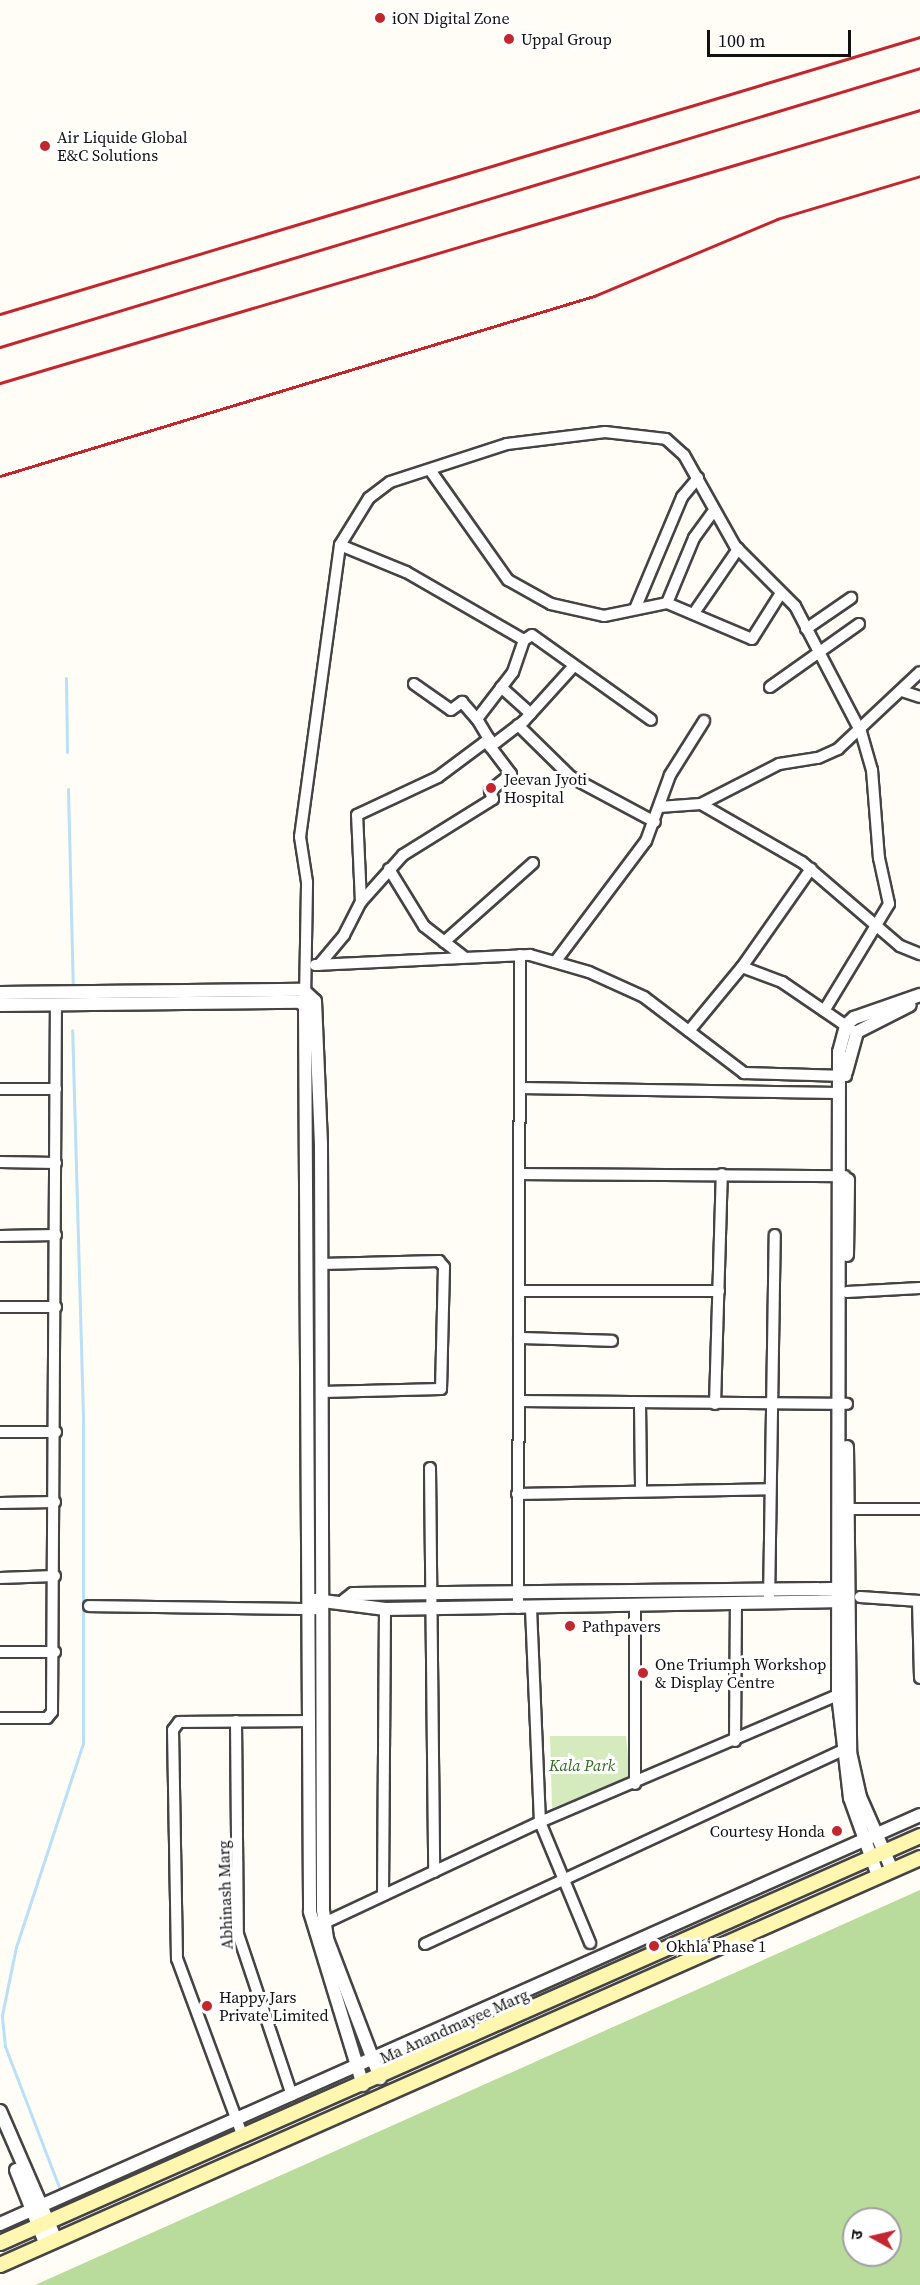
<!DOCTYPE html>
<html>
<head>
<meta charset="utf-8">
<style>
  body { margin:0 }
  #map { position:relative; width:920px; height:2285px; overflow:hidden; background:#fffdf5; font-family:"Source Serif 4","Noto Sans Devanagari",serif }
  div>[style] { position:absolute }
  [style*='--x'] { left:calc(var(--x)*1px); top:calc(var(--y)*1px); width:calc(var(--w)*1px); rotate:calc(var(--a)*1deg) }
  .green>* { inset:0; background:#d5ebbd }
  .forest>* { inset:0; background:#b9dc9c }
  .stream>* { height:3px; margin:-1.5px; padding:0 1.5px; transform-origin:1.5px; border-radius:1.5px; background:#b9e0f7 }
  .roads { filter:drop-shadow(2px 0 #444) drop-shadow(-2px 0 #444) drop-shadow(0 2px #444) drop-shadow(0 -2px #444) }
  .minor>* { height:10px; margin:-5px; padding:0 5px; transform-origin:5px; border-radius:5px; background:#fff }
  .tertiary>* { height:12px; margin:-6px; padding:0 6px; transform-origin:6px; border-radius:6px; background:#fff }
  .secondary>* { height:14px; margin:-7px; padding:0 7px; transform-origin:7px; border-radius:7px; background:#fff6b0 }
  .rail>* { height:3px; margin:-1.5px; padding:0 1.5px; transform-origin:1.5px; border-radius:1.5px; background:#c4262e }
  .dots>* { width:16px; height:16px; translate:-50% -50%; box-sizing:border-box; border:3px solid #fff; border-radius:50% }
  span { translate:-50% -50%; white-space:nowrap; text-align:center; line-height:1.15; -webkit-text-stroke:6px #fff; paint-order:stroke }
  .poi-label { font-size:16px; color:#111 }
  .left { translate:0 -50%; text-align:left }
  .right { translate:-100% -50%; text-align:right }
  .park-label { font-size:16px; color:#2f6b1f; font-style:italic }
  .street-label { font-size:16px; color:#111 }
  .north { position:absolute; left:842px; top:2207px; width:60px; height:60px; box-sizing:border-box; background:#fff; border:2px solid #a0a0a0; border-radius:50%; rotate:278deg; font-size:16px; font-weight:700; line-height:24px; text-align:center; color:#111 }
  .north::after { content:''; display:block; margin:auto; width:21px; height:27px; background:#c4262e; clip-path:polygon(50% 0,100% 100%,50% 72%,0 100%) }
  .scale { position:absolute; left:707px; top:30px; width:144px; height:27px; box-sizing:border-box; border:3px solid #111; border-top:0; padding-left:8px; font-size:18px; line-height:21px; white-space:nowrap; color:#111; -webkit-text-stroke:4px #fff; paint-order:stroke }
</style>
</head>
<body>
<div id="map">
  <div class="green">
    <div style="clip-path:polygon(550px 1736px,626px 1736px,630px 1777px,552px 1808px)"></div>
  </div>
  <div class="forest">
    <div style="clip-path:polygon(evenodd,920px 1890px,920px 2285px,35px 2285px,920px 1890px,854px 2219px,890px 2219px,890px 2255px,854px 2255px,854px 2219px)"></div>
  </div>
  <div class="stream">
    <div style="--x:66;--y:678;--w:74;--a:89.2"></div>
    <div style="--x:68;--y:789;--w:198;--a:88.6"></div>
    <div style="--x:59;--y:2187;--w:151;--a:-111"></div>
    <div style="--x:5;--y:2046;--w:31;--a:-96"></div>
    <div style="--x:2;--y:2015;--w:69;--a:-78.4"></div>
    <div style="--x:16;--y:1947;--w:215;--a:-71.8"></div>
    <div style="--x:83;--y:1743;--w:325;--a:-90"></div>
    <div style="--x:83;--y:1418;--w:388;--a:-91.6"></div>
  </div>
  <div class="roads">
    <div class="minor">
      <div style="--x:430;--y:470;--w:135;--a:54.7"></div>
      <div style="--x:508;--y:580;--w:49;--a:29.2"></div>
      <div style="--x:551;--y:604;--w:54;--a:12.8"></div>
      <div style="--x:604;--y:616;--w:64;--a:-11.7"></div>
      <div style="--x:667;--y:603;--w:92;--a:23"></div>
      <div style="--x:752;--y:639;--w:54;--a:-57.8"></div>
      <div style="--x:667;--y:603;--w:70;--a:-67.4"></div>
      <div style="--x:694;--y:538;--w:31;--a:-54"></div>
      <div style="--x:635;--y:609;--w:121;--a:-67.2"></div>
      <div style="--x:682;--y:497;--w:25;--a:-50"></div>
      <div style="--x:694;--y:613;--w:78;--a:-55.5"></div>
      <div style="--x:806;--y:629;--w:55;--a:-34.6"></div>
      <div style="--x:524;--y:640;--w:9;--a:-32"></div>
      <div style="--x:532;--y:635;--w:146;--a:35.5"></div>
      <div style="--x:414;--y:684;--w:45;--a:35.1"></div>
      <div style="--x:451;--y:710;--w:14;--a:-36"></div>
      <div style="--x:462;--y:702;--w:23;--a:49"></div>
      <div style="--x:501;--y:687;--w:40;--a:42"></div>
      <div style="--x:770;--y:687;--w:109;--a:-35.3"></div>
      <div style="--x:902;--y:691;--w:19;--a:18"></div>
      <div style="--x:518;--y:725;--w:74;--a:44.5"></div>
      <div style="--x:571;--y:777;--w:95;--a:28.2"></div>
      <div style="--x:490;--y:747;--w:43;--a:-37.4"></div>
      <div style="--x:524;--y:721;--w:72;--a:-47.8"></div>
      <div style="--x:701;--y:804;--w:116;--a:29.9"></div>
      <div style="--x:802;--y:862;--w:129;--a:40.6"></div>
      <div style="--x:900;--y:946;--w:22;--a:22"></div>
      <div style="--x:659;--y:807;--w:42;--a:-4.1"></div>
      <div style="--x:701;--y:804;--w:88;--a:-27.1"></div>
      <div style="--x:779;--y:764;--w:39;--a:-9"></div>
      <div style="--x:818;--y:758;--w:22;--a:-24"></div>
      <div style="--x:838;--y:749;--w:112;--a:-43.2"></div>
      <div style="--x:389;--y:869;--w:67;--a:58.4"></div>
      <div style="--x:424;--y:926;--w:51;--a:37.8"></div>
      <div style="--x:361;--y:902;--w:63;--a:-48.2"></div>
      <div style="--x:403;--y:855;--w:106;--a:-31.9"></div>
      <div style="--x:493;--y:799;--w:9;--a:-111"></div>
      <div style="--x:490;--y:791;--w:27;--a:-39"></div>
      <div style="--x:511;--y:774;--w:41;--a:-127.1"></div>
      <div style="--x:444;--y:942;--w:119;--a:-41.6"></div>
      <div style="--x:555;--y:962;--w:151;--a:-53.1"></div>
      <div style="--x:646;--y:841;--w:70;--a:-70"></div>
      <div style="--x:670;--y:775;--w:64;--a:-57.8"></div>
      <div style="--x:315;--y:965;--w:215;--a:-2.7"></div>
      <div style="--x:530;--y:955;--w:61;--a:16.1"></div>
      <div style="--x:589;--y:972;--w:60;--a:24.4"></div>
      <div style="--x:644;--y:997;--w:126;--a:37.2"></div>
      <div style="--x:744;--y:1073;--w:102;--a:1.7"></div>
      <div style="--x:319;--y:965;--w:39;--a:-50"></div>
      <div style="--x:344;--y:935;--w:37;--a:-63"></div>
      <div style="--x:361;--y:902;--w:87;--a:-92.6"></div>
      <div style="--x:357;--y:815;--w:89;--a:-25.1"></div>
      <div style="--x:438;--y:777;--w:64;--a:-36.7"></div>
      <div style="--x:489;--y:739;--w:23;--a:-121"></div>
      <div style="--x:477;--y:719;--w:59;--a:-52.5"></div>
      <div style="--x:513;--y:672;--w:34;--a:-71"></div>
      <div style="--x:524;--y:640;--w:136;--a:-150"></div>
      <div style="--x:406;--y:572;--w:71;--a:-157.8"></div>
      <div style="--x:742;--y:967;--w:43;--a:20.6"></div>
      <div style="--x:782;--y:982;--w:83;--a:34.3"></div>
      <div style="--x:305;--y:1000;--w:118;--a:-89"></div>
      <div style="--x:307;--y:882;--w:46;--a:-98.8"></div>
      <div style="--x:300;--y:837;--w:295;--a:-82.2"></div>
      <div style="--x:340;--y:545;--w:55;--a:-58.3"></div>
      <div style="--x:369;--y:498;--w:26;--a:-37"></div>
      <div style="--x:390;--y:482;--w:123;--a:-18"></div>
      <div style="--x:507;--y:444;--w:99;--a:-7"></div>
      <div style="--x:605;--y:432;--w:61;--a:6.5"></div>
      <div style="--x:666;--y:439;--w:24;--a:42"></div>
      <div style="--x:684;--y:455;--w:104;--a:60.7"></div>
      <div style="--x:735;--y:546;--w:85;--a:45"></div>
      <div style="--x:795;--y:606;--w:142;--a:62.4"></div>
      <div style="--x:861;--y:732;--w:40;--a:74"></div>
      <div style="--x:872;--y:770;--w:88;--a:85.5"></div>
      <div style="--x:879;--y:858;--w:47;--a:77.7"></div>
      <div style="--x:889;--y:904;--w:125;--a:121.3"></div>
      <div style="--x:689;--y:1031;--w:83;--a:-50.4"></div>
      <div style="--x:742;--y:967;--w:120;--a:-54.9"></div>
      <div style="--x:520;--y:1088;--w:318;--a:0.9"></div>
      <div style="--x:0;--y:1089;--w:56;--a:0"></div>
      <div style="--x:0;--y:1162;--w:56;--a:1"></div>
      <div style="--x:520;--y:1174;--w:325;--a:0.4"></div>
      <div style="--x:0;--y:1236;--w:56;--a:-1"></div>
      <div style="--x:321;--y:1264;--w:118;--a:-1.5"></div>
      <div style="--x:439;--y:1261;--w:8;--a:50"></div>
      <div style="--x:444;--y:1267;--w:122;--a:91.4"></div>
      <div style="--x:441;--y:1389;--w:119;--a:178.6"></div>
      <div style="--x:519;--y:1291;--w:200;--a:0"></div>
      <div style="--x:847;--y:1292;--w:73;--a:-3.1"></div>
      <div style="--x:0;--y:1307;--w:56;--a:0"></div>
      <div style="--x:519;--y:1338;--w:93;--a:1.8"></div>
      <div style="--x:519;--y:1401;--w:328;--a:0.5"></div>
      <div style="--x:640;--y:1403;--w:88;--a:89.3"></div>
      <div style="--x:715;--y:1404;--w:230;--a:-88.3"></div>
      <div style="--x:0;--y:1432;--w:56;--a:0"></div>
      <div style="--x:430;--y:1468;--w:404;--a:89.4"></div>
      <div style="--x:517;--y:1494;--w:253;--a:-1.1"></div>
      <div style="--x:0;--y:1503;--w:55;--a:-1"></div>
      <div style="--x:848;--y:1509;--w:72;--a:0"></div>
      <div style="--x:0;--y:1578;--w:55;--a:-2.1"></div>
      <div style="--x:860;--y:1597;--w:60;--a:3.8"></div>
      <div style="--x:918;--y:1601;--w:77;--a:88.5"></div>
      <div style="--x:769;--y:1602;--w:367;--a:-89.1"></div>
      <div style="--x:89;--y:1606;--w:227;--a:0.8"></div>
      <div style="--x:518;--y:1608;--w:653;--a:-89.82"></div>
      <div style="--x:531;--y:1608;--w:214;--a:87.6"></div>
      <div style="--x:540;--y:1822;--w:131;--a:67.5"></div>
      <div style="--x:0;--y:1652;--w:55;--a:0"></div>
      <div style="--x:0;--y:1718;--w:47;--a:0"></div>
      <div style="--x:47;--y:1718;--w:8;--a:-50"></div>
      <div style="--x:52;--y:1712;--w:708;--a:-89.68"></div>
      <div style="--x:236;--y:1721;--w:213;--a:89.5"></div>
      <div style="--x:238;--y:1934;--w:170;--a:71.5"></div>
      <div style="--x:735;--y:1741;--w:138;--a:-89.6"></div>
      <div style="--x:635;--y:1784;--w:180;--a:-90"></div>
      <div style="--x:383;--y:1895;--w:286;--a:-89.6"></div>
      <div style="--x:320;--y:1925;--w:243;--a:-25.1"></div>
      <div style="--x:540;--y:1822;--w:324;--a:-23.1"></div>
      <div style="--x:425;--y:1944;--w:458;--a:-24.9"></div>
      <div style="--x:243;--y:2137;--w:190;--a:-110.3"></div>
      <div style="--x:177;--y:1959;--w:229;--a:-91"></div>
      <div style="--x:173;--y:1730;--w:10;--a:-53"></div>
      <div style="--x:179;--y:1722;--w:131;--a:-0.4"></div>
    </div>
    <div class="tertiary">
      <div style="--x:0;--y:993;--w:303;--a:-0.6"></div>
      <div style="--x:303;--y:990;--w:16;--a:43"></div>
      <div style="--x:315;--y:1001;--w:143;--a:87.6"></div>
      <div style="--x:321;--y:1144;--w:766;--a:89.85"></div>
      <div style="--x:323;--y:1910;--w:29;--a:82"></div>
      <div style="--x:327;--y:1939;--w:149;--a:69.1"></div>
      <div style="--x:0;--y:1005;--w:300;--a:-0.6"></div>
      <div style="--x:300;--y:1002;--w:6;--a:39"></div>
      <div style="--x:305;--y:1006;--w:906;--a:89.68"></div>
      <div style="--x:310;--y:1912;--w:181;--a:73"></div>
      <div style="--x:846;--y:1072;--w:41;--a:-74.6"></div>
      <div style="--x:857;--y:1032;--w:59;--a:-27"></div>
      <div style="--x:847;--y:1255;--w:75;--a:-89.2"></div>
      <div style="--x:847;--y:1447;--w:305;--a:89.4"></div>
      <div style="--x:850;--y:1752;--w:46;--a:77.5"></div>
      <div style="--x:860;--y:1797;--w:80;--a:66.3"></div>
      <div style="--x:315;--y:1600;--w:71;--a:7.3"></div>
      <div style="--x:385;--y:1609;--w:459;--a:-1"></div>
      <div style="--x:344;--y:1601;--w:11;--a:-38"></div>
      <div style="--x:353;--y:1594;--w:491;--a:-0.6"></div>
      <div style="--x:878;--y:1876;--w:83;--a:-109.7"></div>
      <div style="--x:850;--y:1798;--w:104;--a:-96.6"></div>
      <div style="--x:838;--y:1695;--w:643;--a:-89.91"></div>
      <div style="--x:839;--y:1052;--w:28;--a:-75"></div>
      <div style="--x:846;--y:1025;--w:11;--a:-41"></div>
      <div style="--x:854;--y:1018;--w:70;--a:-19.2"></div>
      <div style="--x:0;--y:2111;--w:141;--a:66.5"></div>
      <div style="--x:16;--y:2170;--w:81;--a:68.2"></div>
      <div style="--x:0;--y:2224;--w:1007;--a:-23.97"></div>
    </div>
    <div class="secondary">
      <div style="--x:0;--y:2243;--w:1006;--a:-23.86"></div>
      <div style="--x:0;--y:2265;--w:1006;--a:-23.86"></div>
    </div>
  </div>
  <div class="rail">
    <div style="--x:0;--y:314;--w:961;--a:-16.76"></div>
    <div style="--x:0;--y:347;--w:961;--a:-16.87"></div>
    <div style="--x:0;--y:383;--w:960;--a:-16.53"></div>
    <div style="--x:0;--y:476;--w:621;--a:-16.86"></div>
    <div style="--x:594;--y:296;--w:199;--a:-22.8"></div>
    <div style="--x:777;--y:219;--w:149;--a:-16.7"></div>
  </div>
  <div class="dots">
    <div style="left:380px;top:18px;background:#c4262e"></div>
    <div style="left:509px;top:39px;background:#c4262e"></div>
    <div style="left:45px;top:146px;background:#c4262e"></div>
    <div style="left:491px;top:788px;background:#c4262e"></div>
    <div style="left:570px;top:1626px;background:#c4262e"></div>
    <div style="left:643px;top:1673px;background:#c4262e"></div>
    <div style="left:837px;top:1831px;background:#c4262e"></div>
    <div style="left:654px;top:1946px;background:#c4262e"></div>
    <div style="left:207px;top:2006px;background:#c4262e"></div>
  </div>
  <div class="poi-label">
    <span class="left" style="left:392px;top:18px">iON Digital Zone</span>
    <span class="left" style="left:521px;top:39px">Uppal Group</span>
    <span class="left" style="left:57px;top:146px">Air Liquide Global<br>E&amp;C Solutions</span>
    <span class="left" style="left:504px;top:788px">Jeevan Jyoti<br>Hospital</span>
    <span class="left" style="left:582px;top:1626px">Pathpavers</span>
    <span class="left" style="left:655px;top:1673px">One Triumph Workshop<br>&amp; Display Centre</span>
    <span class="right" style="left:825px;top:1831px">Courtesy Honda</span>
    <span class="left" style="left:666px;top:1946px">Okhla Phase 1</span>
    <span class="left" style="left:219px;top:2006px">Happy Jars<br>Private Limited</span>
  </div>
  <div class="park-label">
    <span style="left:582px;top:1765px">Kala Park</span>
  </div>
  <div class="street-label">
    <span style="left:225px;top:1895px;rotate:-92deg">Abhinash Marg</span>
    <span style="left:454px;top:2026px;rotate:-24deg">Ma Anandmayee Marg</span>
  </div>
  <div class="north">उ</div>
  <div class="scale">100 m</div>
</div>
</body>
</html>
